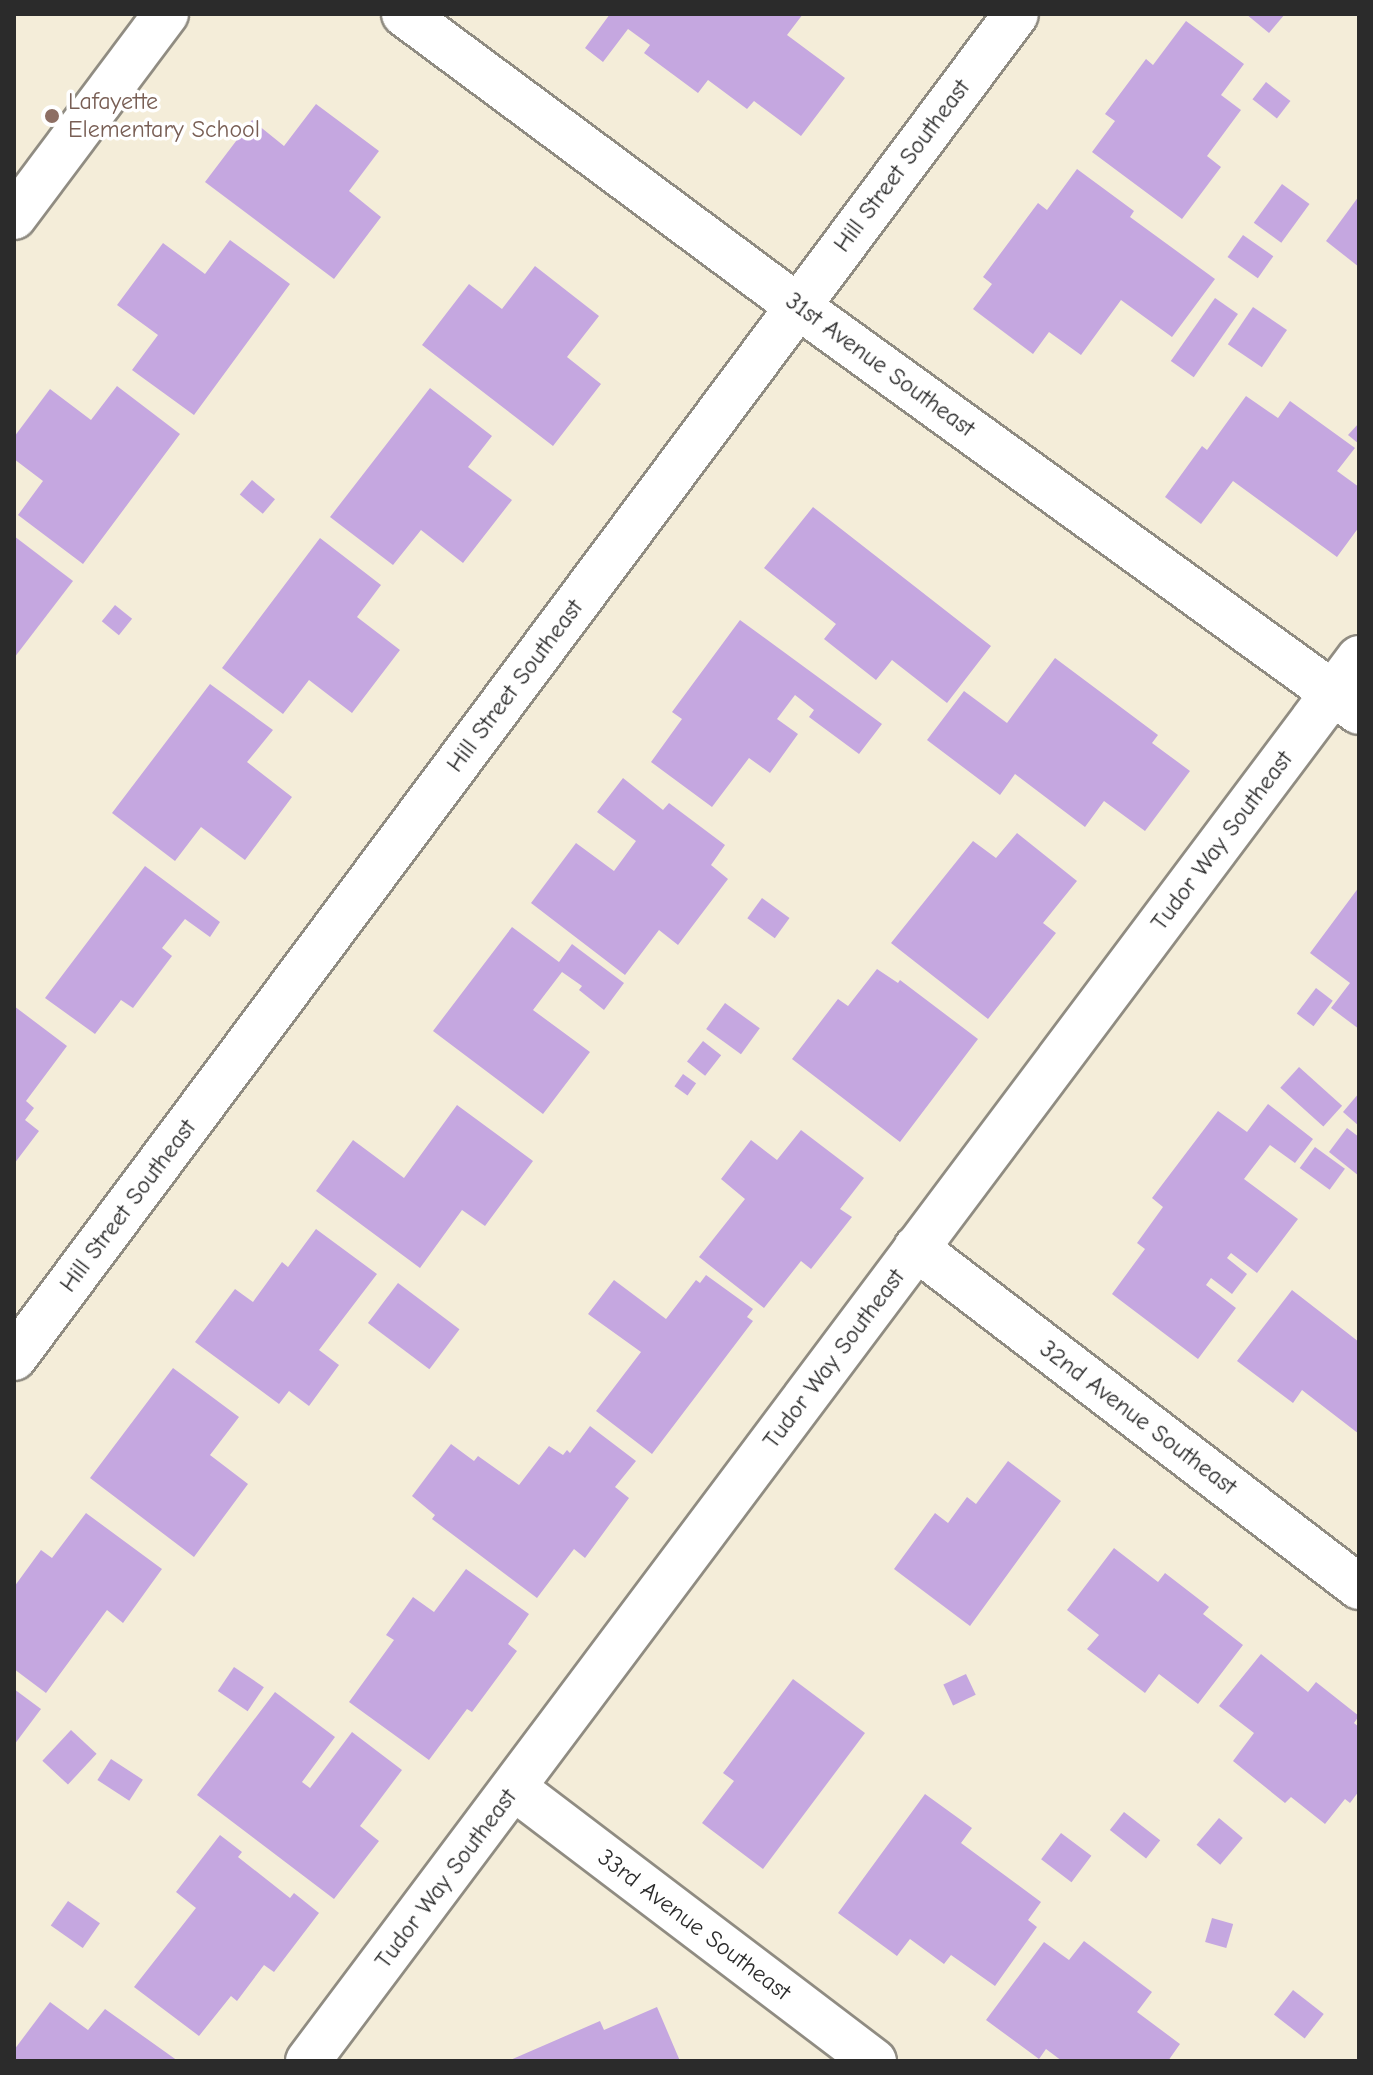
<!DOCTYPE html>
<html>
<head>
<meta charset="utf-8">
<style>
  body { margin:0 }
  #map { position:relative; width:1373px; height:2075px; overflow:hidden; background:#f4edd9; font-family:"Comic Neue",sans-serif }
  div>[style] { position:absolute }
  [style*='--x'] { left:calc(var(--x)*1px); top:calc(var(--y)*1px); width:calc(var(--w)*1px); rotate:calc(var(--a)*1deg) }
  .building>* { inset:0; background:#c5a7e0; transform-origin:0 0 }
  .roads { filter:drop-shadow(2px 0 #908c82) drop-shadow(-2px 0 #908c82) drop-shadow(0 2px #908c82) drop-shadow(0 -2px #908c82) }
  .minor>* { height:44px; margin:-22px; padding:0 22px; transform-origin:22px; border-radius:22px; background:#fff }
  .dots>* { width:22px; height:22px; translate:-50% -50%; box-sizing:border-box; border:4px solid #fff; border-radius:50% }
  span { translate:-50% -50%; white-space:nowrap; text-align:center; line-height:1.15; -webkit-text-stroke:7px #fff; paint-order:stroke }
  .education-label { font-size:24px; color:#785e54 }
  .left { translate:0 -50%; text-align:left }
  .street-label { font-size:24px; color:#2b2b2b }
  .frame { position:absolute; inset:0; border:16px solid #2b2b2b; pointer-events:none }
</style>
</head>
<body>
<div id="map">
  <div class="building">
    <div style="clip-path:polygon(610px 14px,803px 14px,787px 35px,845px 78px,801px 136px,754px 101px,747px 109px,708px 80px,698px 93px,644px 53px,650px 45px,628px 29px,603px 62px,585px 48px)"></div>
    <div style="clip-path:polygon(1246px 14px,1285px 14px,1269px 33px)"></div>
    <div style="clip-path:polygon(1186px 21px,1244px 64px,1221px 95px,1241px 110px,1207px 156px,1221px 167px,1182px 219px,1092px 152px,1115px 121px,1105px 114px,1146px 59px,1153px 65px)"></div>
    <div style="left:1266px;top:82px;width:31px;height:22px;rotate:38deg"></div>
    <div style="clip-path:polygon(316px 104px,379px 151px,349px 191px,381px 217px,334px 279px,205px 182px,252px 120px,284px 146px)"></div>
    <div style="clip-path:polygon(1077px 169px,1134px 211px,1130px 217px,1215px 279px,1172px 337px,1121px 300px,1081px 355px,1049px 332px,1033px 354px,973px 309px,992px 284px,983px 277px,1038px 203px,1047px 210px)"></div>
    <div style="left:1282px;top:184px;width:34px;height:48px;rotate:36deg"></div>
    <div style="clip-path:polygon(1359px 196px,1359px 267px,1326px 241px)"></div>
    <div style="left:1243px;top:235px;width:37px;height:27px;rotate:35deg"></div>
    <div style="clip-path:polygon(230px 240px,290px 284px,194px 415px,132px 370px,158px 335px,117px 305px,163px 243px,205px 274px)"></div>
    <div style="clip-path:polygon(535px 266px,599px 316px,567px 357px,601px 384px,553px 446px,422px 345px,469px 284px,502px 309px)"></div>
    <div style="left:1215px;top:298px;width:28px;height:77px;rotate:35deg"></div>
    <div style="left:1253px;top:307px;width:41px;height:45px;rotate:34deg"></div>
    <div style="clip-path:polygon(117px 386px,180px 434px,83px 564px,18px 515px,43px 481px,14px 459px,14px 437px,50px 389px,91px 420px)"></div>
    <div style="clip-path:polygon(430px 388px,492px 436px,468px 467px,512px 500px,463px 563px,421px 530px,393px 565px,330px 517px)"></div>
    <div style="clip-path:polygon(1246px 396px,1278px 418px,1290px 401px,1355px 448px,1337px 471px,1359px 487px,1359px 527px,1337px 557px,1233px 481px,1201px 524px,1165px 497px,1202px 446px,1207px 450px)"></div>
    <div style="clip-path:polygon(1359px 423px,1359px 444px,1348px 435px)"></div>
    <div style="left:252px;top:480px;width:30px;height:19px;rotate:40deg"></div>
    <div style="clip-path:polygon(813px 507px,991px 646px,947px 703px,892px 660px,876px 680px,824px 639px,836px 624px,764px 568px)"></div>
    <div style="clip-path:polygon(14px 536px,73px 581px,14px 658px)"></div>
    <div style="clip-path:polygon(320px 538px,381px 585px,357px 617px,400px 650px,352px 713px,309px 680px,283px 714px,222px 668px)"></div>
    <div style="left:115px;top:605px;width:22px;height:21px;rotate:39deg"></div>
    <div style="clip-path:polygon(740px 620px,882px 724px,859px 754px,809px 717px,814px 710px,795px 695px,777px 719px,798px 734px,770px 773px,749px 758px,712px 807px,651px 762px,682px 719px,672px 712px)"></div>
    <div style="clip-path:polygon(1055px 658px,1158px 735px,1152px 743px,1190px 771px,1145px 831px,1104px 801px,1085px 827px,1015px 774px,1000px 795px,927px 740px,964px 691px,1007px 723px)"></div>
    <div style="clip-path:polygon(210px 684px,273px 730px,247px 762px,292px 797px,245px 860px,201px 827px,175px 861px,112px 813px)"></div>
    <div style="clip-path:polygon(623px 778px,663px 810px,669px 803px,725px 845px,711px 865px,728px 879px,678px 945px,659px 930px,625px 975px,531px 903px,576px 843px,614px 871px,636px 841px,597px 812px)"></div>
    <div style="clip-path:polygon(1017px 833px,1077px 881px,1043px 923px,1056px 933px,988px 1019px,891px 943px,973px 841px,996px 858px)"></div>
    <div style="clip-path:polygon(145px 866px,220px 922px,210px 937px,185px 919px,162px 948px,172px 956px,133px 1008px,121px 1000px,95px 1034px,45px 998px)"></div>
    <div style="clip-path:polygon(1359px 887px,1359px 1029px,1331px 1008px,1350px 983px,1310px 953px)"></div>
    <div style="left:762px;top:898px;width:34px;height:25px;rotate:36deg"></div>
    <div style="clip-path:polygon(512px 927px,559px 962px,572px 944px,624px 983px,604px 1010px,579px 990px,582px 986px,562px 972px,533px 1010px,590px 1052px,543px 1114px,433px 1031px)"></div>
    <div style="clip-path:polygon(877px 969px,898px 983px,900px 980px,978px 1039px,900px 1142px,792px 1059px,838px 999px,848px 1006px)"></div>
    <div style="left:1316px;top:988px;width:21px;height:32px;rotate:37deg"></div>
    <div style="left:725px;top:1003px;width:43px;height:32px;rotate:36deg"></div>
    <div style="clip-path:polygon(14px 1006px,67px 1046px,26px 1101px,34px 1108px,25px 1120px,39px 1131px,14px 1164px)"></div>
    <div style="left:703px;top:1041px;width:23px;height:26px;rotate:38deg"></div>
    <div style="left:1299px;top:1067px;width:58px;height:28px;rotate:42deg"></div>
    <div style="left:683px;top:1074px;width:16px;height:15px;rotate:35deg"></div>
    <div style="clip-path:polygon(1359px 1093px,1359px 1126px,1343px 1112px)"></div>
    <div style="clip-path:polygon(1268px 1104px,1313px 1139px,1295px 1163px,1270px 1145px,1244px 1179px,1298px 1219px,1257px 1273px,1231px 1253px,1227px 1258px,1247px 1274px,1232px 1294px,1211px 1278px,1206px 1285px,1236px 1308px,1198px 1359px,1112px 1294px,1145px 1249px,1137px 1243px,1163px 1207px,1152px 1198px,1218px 1111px,1247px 1132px)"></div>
    <div style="clip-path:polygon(457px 1105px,533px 1161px,485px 1226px,462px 1210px,420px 1268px,316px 1191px,353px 1140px,404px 1178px)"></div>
    <div style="clip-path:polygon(1347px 1128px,1359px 1137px,1359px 1176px,1329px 1152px)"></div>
    <div style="clip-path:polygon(801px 1130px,864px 1178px,840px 1209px,852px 1217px,811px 1269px,801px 1261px,764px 1308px,699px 1257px,745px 1199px,721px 1179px,751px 1140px,777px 1160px)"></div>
    <div style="left:1315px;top:1147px;width:37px;height:26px;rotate:36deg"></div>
    <div style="clip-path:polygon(316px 1229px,377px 1274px,319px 1350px,339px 1365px,309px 1406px,289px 1391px,279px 1404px,195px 1342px,235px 1289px,253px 1302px,282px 1262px,288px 1267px)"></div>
    <div style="clip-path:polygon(706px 1275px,753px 1309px,747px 1317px,753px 1321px,652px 1454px,596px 1411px,641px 1352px,588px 1314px,614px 1280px,666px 1319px,696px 1280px,700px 1283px)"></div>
    <div style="left:398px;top:1283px;width:77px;height:50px;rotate:37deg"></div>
    <div style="clip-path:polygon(1292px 1290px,1359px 1342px,1359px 1434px,1302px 1390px,1293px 1403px,1237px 1361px)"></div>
    <div style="clip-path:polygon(173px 1368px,239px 1417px,210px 1455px,248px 1484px,194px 1557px,90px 1478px)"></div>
    <div style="clip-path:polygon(590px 1426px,636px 1461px,615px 1487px,629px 1498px,585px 1558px,574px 1549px,537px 1598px,432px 1519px,435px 1515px,412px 1496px,451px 1444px,474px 1461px,478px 1456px,519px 1485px,549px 1446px,563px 1455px,567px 1450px,570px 1453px)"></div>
    <div style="clip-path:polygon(1008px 1461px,1061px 1501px,970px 1626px,894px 1569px,935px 1513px,948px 1523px,967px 1497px,976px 1504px)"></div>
    <div style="clip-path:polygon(86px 1513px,162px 1569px,123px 1623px,107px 1610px,46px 1693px,14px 1669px,14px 1587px,41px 1550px,52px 1558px)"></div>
    <div style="clip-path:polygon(1114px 1548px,1158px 1582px,1165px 1573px,1209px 1607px,1203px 1614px,1243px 1645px,1198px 1704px,1159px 1674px,1145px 1693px,1087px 1649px,1099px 1635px,1067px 1610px)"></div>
    <div style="clip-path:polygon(466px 1569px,529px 1614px,508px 1644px,517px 1651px,472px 1712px,467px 1709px,429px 1760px,349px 1702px,394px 1640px,386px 1635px,413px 1597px,434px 1612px)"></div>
    <div style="clip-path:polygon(1261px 1654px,1308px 1692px,1316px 1682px,1359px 1716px,1354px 1723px,1359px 1727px,1359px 1791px,1350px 1803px,1345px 1799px,1325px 1824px,1291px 1797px,1285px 1803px,1233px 1761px,1254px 1733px,1219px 1706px)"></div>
    <div style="left:234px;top:1667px;width:36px;height:29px;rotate:34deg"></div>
    <div style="left:966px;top:1674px;width:23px;height:25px;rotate:65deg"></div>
    <div style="clip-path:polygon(793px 1679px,865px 1733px,763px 1869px,702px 1823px,734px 1781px,723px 1773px)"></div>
    <div style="clip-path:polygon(14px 1689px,41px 1709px,14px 1745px)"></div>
    <div style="clip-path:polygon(275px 1692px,335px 1737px,302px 1782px,310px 1788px,352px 1732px,402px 1770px,360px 1826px,379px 1841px,334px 1899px,197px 1795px)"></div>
    <div style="left:71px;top:1730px;width:35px;height:42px;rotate:43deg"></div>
    <div style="left:111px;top:1759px;width:38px;height:25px;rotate:33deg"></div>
    <div style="clip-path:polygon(925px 1794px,972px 1828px,961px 1843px,1041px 1902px,1028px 1920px,1037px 1927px,995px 1986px,951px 1955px,944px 1964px,910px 1939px,897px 1956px,838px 1913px)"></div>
    <div style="left:1124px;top:1812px;width:46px;height:23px;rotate:38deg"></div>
    <div style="left:1219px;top:1818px;width:31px;height:35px;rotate:40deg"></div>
    <div style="left:1061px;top:1833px;width:38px;height:33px;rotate:37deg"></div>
    <div style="clip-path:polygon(220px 1835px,242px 1852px,238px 1857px,290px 1898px,294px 1893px,319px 1913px,274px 1972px,264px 1965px,237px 2001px,231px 1996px,199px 2036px,134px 1987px,196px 1908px,176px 1892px)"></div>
    <div style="left:68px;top:1901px;width:39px;height:30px;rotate:35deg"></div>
    <div style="left:1212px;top:1918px;width:22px;height:25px;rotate:16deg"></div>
    <div style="clip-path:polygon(1084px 1941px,1152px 1992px,1137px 2012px,1180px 2044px,1168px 2061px,1062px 2061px,1046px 2049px,1039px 2059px,986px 2020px,1044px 1942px,1069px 1960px)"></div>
    <div style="left:1293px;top:1990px;width:39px;height:31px;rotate:38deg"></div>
    <div style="clip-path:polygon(50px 2002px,88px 2030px,105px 2009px,178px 2061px,14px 2061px,14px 2050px)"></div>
    <div style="clip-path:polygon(657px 2007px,680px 2061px,508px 2061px,600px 2021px,604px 2030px)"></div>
  </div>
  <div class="roads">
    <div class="minor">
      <div style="--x:404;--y:14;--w:492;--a:36.6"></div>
      <div style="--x:799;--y:307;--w:691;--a:35.87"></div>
      <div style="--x:14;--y:217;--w:254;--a:-53.2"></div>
      <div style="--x:916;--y:1248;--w:558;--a:37.42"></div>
      <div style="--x:14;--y:1358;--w:1676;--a:-53.29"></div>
      <div style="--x:514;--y:1788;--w:452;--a:37.2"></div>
      <div style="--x:308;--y:2061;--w:1753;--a:-53.16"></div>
    </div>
  </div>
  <div class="dots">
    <div style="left:52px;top:116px;background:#8d6e63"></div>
  </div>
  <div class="education-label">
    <span class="left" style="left:68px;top:116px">Lafayette<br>Elementary School</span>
  </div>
  <div class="street-label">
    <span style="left:902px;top:166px;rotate:-53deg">Hill Street Southeast</span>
    <span style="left:880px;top:365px;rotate:36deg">31st Avenue Southeast</span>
    <span style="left:515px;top:686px;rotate:-53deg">Hill Street Southeast</span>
    <span style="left:1222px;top:841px;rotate:-53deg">Tudor Way Southeast</span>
    <span style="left:128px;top:1206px;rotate:-53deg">Hill Street Southeast</span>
    <span style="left:834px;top:1359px;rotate:-53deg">Tudor Way Southeast</span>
    <span style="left:1138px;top:1418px;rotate:37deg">32nd Avenue Southeast</span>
    <span style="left:446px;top:1879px;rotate:-53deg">Tudor Way Southeast</span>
    <span style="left:694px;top:1925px;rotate:37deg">33rd Avenue Southeast</span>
  </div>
  <div class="frame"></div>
</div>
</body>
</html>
